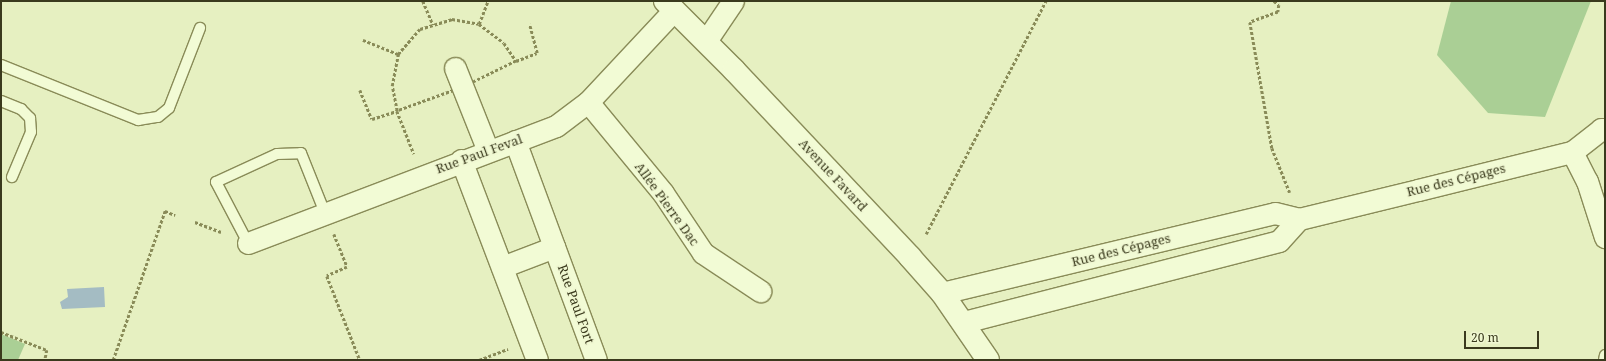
<!DOCTYPE html>
<html>
<head>
<meta charset="utf-8">
<style>
  body { margin:0 }
  #map { position:relative; width:1606px; height:361px; overflow:hidden; background:#e6f0c1; font-family:"Noto Serif",serif }
  div>[style] { position:absolute }
  [style*='--x'] { left:calc(var(--x)*1px); top:calc(var(--y)*1px); width:calc(var(--w)*1px); rotate:calc(var(--a)*1deg) }
  .green>* { inset:0; background:#aacf95 }
  .water>* { inset:0; background:#a4bcc3 }
  .path>* { height:2.5px; margin-top:-1.25px; transform-origin:0; background:repeating-linear-gradient(90deg,#898b58 0 3px,transparent 0 5px) }
  .roads { filter:drop-shadow(1px 0 #898b58) drop-shadow(-1px 0 #898b58) drop-shadow(0 1px #898b58) drop-shadow(0 -1px #898b58) }
  .service>* { height:10px; margin:-5px; padding:0 5px; transform-origin:5px; border-radius:5px; background:#f2fbd5 }
  .minor>* { height:21px; margin:-10.5px; padding:0 10.5px; transform-origin:10.5px; border-radius:10.5px; background:#f2fbd5 }
  .tertiary>* { height:22px; margin:-11px; padding:0 11px; transform-origin:11px; border-radius:11px; background:#f2fbd5 }
  span { translate:-50% -50%; white-space:nowrap; text-align:center; line-height:1.15; -webkit-text-stroke:3px #eff7d1; paint-order:stroke }
  .street-label { font-size:13px; color:#3a3a1d }
  .frame { position:absolute; inset:0; border:2px solid #3a3a1d; pointer-events:none }
  .scale { position:absolute; left:1464px; top:331px; width:75px; height:18px; box-sizing:border-box; border:2px solid #3a3a1d; border-top:0; padding-left:5px; font-size:12px; line-height:14px; white-space:nowrap; color:#3a3a1d; -webkit-text-stroke:3px #eff7d1; paint-order:stroke }
</style>
</head>
<body>
<div id="map">
  <div class="green">
    <div style="clip-path:polygon(1451px 1px,1591px 1px,1545px 117px,1488px 113px,1437px 55px)"></div>
    <div style="clip-path:polygon(1px 334px,25px 344px,18px 360px,1px 360px)"></div>
  </div>
  <div class="water">
    <div style="clip-path:polygon(104px 287px,105px 307px,62px 309px,60px 302px,68px 297px,67px 289px)"></div>
  </div>
  <div class="path">
    <div style="--x:423;--y:1;--w:26;--a:67"></div>
    <div style="--x:1257;--y:1;--w:15;--a:0"></div>
    <div style="--x:1274;--y:1;--w:6;--a:39"></div>
    <div style="--x:1279;--y:5;--w:7;--a:98"></div>
    <div style="--x:1278;--y:12;--w:30;--a:160"></div>
    <div style="--x:1250;--y:22;--w:128;--a:80.1"></div>
    <div style="--x:1272;--y:148;--w:48;--a:68.2"></div>
    <div style="--x:452;--y:19;--w:27;--a:10"></div>
    <div style="--x:479;--y:24;--w:31;--a:37"></div>
    <div style="--x:504;--y:43;--w:22;--a:56"></div>
    <div style="--x:516;--y:61;--w:59;--a:153.9"></div>
    <div style="--x:463;--y:87;--w:70;--a:160"></div>
    <div style="--x:397;--y:111;--w:25;--a:-101"></div>
    <div style="--x:392;--y:86;--w:33;--a:-79"></div>
    <div style="--x:398;--y:54;--w:33;--a:-49"></div>
    <div style="--x:420;--y:29;--w:34;--a:-17"></div>
    <div style="--x:479;--y:24;--w:25;--a:-69"></div>
    <div style="--x:363;--y:40;--w:38;--a:22"></div>
    <div style="--x:516;--y:61;--w:22;--a:-21"></div>
    <div style="--x:537;--y:53;--w:30;--a:-105"></div>
    <div style="--x:360;--y:90;--w:31;--a:68"></div>
    <div style="--x:372;--y:119;--w:26;--a:-18"></div>
    <div style="--x:397;--y:111;--w:46;--a:68.4"></div>
    <div style="--x:195;--y:222;--w:28;--a:21"></div>
    <div style="--x:334;--y:234;--w:35;--a:68"></div>
    <div style="--x:347;--y:267;--w:22;--a:156"></div>
    <div style="--x:327;--y:276;--w:90;--a:68.6"></div>
    <div style="--x:926;--y:234;--w:262;--a:-62.8"></div>
    <div style="--x:1;--y:332;--w:49;--a:21.4"></div>
    <div style="--x:47;--y:350;--w:10;--a:101"></div>
    <div style="--x:113;--y:360;--w:158;--a:-70.8"></div>
    <div style="--x:165;--y:211;--w:11;--a:22"></div>
    <div style="--x:479;--y:360;--w:31;--a:-21"></div>
  </div>
  <div class="roads">
    <div class="service">
      <div style="--x:1;--y:65;--w:148;--a:21.9"></div>
      <div style="--x:138;--y:120;--w:20;--a:-9"></div>
      <div style="--x:158;--y:117;--w:14;--a:-39"></div>
      <div style="--x:169;--y:108;--w:86;--a:-68.8"></div>
      <div style="--x:1;--y:101;--w:22;--a:22"></div>
      <div style="--x:21;--y:109;--w:13;--a:45"></div>
      <div style="--x:30;--y:118;--w:14;--a:86"></div>
      <div style="--x:31;--y:132;--w:49;--a:112.9"></div>
      <div style="--x:248;--y:243;--w:69;--a:-117.7"></div>
      <div style="--x:216;--y:182;--w:67;--a:-24.7"></div>
      <div style="--x:277;--y:154;--w:24;--a:-2"></div>
      <div style="--x:301;--y:153;--w:65;--a:68.2"></div>
      <div style="--x:1604;--y:360;--w:5;--a:-79"></div>
    </div>
    <div class="minor">
      <div style="--x:706;--y:41;--w:48;--a:-56"></div>
      <div style="--x:455;--y:68;--w:89;--a:68.3"></div>
      <div style="--x:588;--y:102;--w:118;--a:50.5"></div>
      <div style="--x:663;--y:193;--w:72;--a:56.3"></div>
      <div style="--x:703;--y:253;--w:69;--a:33.7"></div>
      <div style="--x:515;--y:141;--w:233;--a:69.7"></div>
      <div style="--x:1572;--y:152;--w:33;--a:63"></div>
      <div style="--x:1587;--y:181;--w:59;--a:72.2"></div>
      <div style="--x:461;--y:160;--w:214;--a:69.2"></div>
      <div style="--x:248;--y:243;--w:329;--a:-20.8"></div>
      <div style="--x:556;--y:126;--w:40;--a:-37"></div>
      <div style="--x:588;--y:102;--w:126;--a:-46.9"></div>
      <div style="--x:502;--y:267;--w:56;--a:-21"></div>
      <div style="--x:942;--y:293;--w:342;--a:-13.5"></div>
      <div style="--x:1275;--y:213;--w:25;--a:14"></div>
      <div style="--x:1299;--y:219;--w:122;--a:-13.7"></div>
      <div style="--x:1418;--y:190;--w:159;--a:-13.9"></div>
      <div style="--x:1572;--y:152;--w:37;--a:-38"></div>
      <div style="--x:1601;--y:129;--w:4;--a:0"></div>
      <div style="--x:964;--y:322;--w:325;--a:-14.4"></div>
      <div style="--x:1279;--y:241;--w:30;--a:-48"></div>
    </div>
    <div class="tertiary">
      <div style="--x:665;--y:1;--w:98;--a:45"></div>
      <div style="--x:734;--y:70;--w:257;--a:46.7"></div>
      <div style="--x:910;--y:257;--w:48;--a:48.4"></div>
      <div style="--x:942;--y:293;--w:81;--a:55.5"></div>
    </div>
  </div>
  <div class="street-label">
    <span style="left:479px;top:154px;rotate:-20deg">Rue Paul Feval</span>
    <span style="left:833px;top:175px;rotate:47deg">Avenue Favard</span>
    <span style="left:1456px;top:180px;rotate:-14deg">Rue des Cépages</span>
    <span style="left:667px;top:204px;rotate:54deg">Allée Pierre Dac</span>
    <span style="left:1121px;top:250px;rotate:-14deg">Rue des Cépages</span>
    <span style="left:576px;top:304px;rotate:70deg">Rue Paul Fort</span>
  </div>
  <div class="frame"></div>
  <div class="scale">20 m</div>
</div>
</body>
</html>
